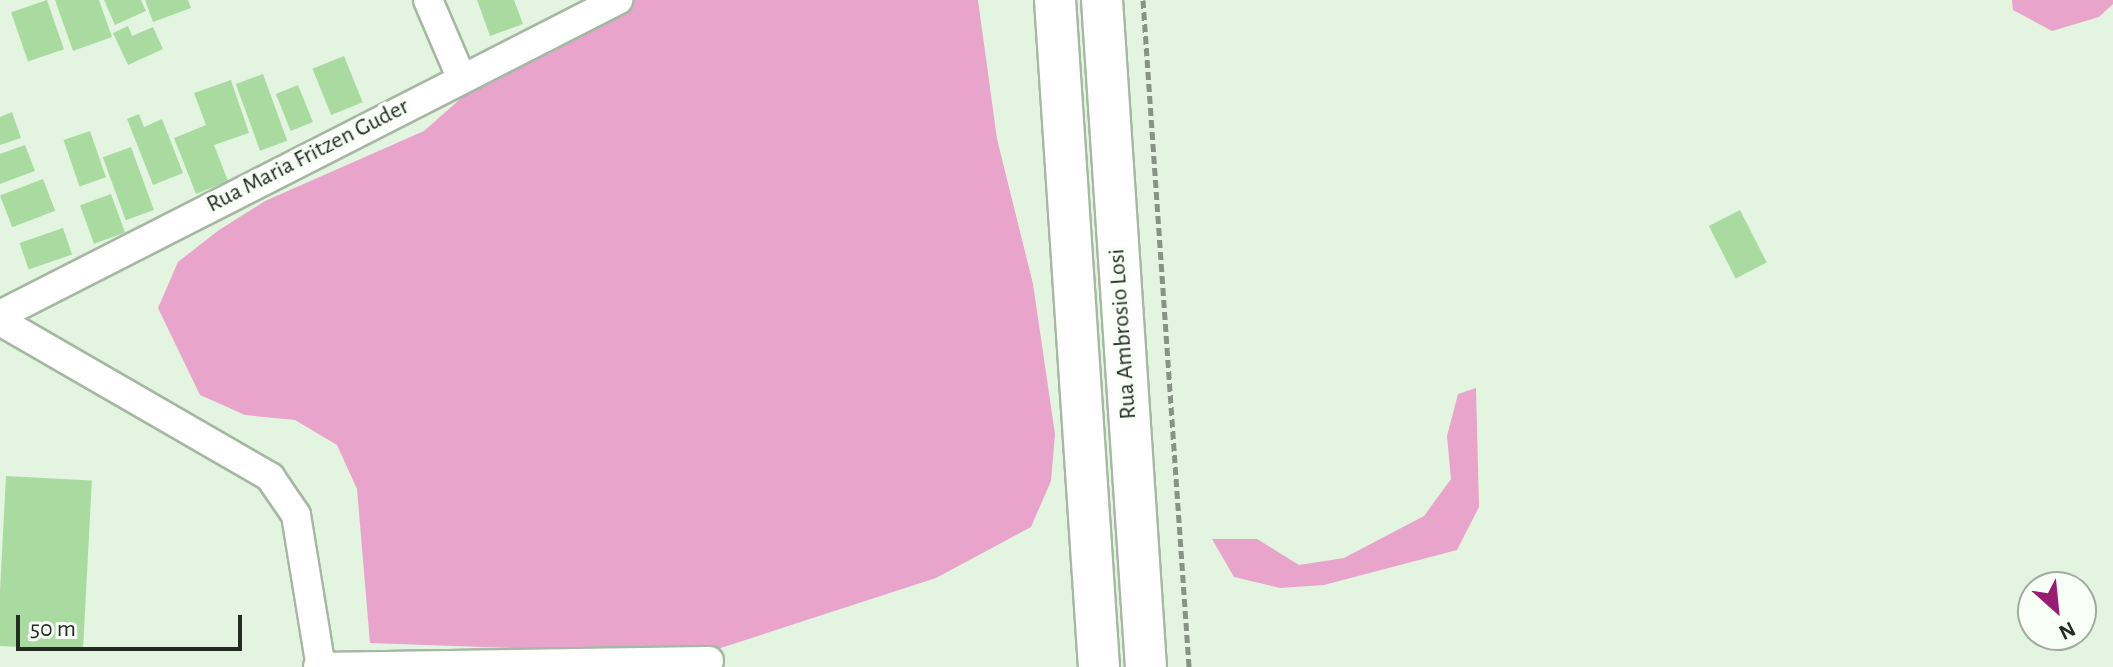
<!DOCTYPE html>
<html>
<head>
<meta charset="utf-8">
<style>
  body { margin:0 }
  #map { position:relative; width:2113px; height:667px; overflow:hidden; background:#e3f5e0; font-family:"Alegreya Sans",sans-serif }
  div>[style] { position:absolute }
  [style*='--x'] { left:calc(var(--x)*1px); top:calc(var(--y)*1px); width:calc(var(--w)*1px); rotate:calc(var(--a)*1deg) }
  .forest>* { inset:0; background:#e8a4cb }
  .building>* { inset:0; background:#a9dba1; transform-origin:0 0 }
  .path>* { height:5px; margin-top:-2.5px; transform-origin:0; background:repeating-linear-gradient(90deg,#879385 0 8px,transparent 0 12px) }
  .roads { filter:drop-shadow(2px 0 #a6b7a3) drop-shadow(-2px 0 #a6b7a3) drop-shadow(0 2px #a6b7a3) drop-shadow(0 -2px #a6b7a3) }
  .street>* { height:28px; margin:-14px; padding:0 14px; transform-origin:14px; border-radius:14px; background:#fff }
  .secondary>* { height:40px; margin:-20px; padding:0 20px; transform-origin:20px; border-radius:20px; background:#fff }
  span { translate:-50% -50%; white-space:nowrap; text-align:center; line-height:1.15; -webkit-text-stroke:7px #f8fff6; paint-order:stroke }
  .street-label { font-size:24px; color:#242b23 }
  .north { position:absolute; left:2017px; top:571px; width:80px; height:80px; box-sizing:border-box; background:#f8fff6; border:2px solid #a3aaa2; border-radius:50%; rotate:153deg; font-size:22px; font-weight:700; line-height:32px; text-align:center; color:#242b23 }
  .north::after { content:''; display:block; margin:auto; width:28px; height:36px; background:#991b72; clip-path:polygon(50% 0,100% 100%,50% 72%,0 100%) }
  .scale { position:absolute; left:16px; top:615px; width:226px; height:36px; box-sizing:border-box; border:4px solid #242b23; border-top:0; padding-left:10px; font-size:24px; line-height:28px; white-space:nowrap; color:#242b23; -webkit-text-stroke:6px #f8fff6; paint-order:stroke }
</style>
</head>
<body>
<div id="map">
  <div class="forest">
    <div style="clip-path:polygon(622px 0,978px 0,997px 139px,1033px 284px,1055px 434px,1051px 481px,1031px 527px,936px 578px,699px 655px,370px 643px,357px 489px,337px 445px,295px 420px,245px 415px,200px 395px,158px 308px,178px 262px,219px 230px,265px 201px,424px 131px,467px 93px)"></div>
    <div style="clip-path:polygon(2012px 0,2113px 0,2113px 4px,2099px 17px,2052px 31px,2013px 10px)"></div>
    <div style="clip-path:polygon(1476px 388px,1479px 507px,1457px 550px,1324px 585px,1280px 588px,1234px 577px,1212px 539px,1257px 539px,1299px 565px,1344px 558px,1424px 516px,1451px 479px,1447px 436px,1458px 394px)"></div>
  </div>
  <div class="building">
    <div style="left:47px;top:0;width:52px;height:38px;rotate:71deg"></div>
    <div style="clip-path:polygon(55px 0,99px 0,112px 37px,73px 51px)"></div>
    <div style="clip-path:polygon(104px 0,141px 0,146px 11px,115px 25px)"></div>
    <div style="clip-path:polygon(145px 0,188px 0,191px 8px,153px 22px)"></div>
    <div style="clip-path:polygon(477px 0,514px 0,523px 24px,490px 36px)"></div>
    <div style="clip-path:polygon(128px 26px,132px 36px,153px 27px,163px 49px,128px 65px,113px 33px)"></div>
    <div style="left:344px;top:56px;width:50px;height:34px;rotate:68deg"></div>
    <div style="left:263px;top:74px;width:71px;height:29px;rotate:70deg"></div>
    <div style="clip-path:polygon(231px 80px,249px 133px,214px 145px,228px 181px,196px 194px,174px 138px,206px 125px,194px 93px)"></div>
    <div style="left:298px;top:85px;width:40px;height:24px;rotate:68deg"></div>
    <div style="clip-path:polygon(12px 112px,21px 138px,0 145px,0 117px)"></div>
    <div style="clip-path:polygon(139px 114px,144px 127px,162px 119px,183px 173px,153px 185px,127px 119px)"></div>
    <div style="left:90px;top:131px;width:49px;height:28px;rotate:71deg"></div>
    <div style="clip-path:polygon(25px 145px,35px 171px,0 184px,0 154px)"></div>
    <div style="left:131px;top:147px;width:67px;height:30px;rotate:70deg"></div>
    <div style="left:43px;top:179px;width:34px;height:46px;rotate:69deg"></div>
    <div style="left:111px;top:194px;width:41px;height:33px;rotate:70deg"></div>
    <div style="left:1740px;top:210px;width:59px;height:35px;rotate:63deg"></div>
    <div style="left:63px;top:228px;width:28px;height:46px;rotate:71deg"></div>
    <div style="left:6px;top:476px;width:86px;height:170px;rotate:3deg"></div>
  </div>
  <div class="path">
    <div style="--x:1143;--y:0;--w:669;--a:86.05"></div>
  </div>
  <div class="roads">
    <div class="street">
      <div style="--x:428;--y:0;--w:84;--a:66.8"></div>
      <div style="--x:0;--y:315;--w:694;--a:-27.01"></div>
      <div style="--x:0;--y:321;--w:312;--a:30"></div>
      <div style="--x:270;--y:477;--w:46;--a:55.6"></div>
      <div style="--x:296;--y:515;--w:154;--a:80.7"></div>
      <div style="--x:318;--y:667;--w:391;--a:-0.9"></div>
    </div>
    <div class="secondary">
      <div style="--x:1055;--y:0;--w:668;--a:86.23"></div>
      <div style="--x:1102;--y:0;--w:668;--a:86.23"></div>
    </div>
  </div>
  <div class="street-label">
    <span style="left:308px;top:156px;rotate:-27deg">Rua Maria Fritzen Guder</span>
    <span style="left:1123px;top:334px;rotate:-94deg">Rua Ambrosio Losi</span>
  </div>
  <div class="north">N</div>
  <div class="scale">50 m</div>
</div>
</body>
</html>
